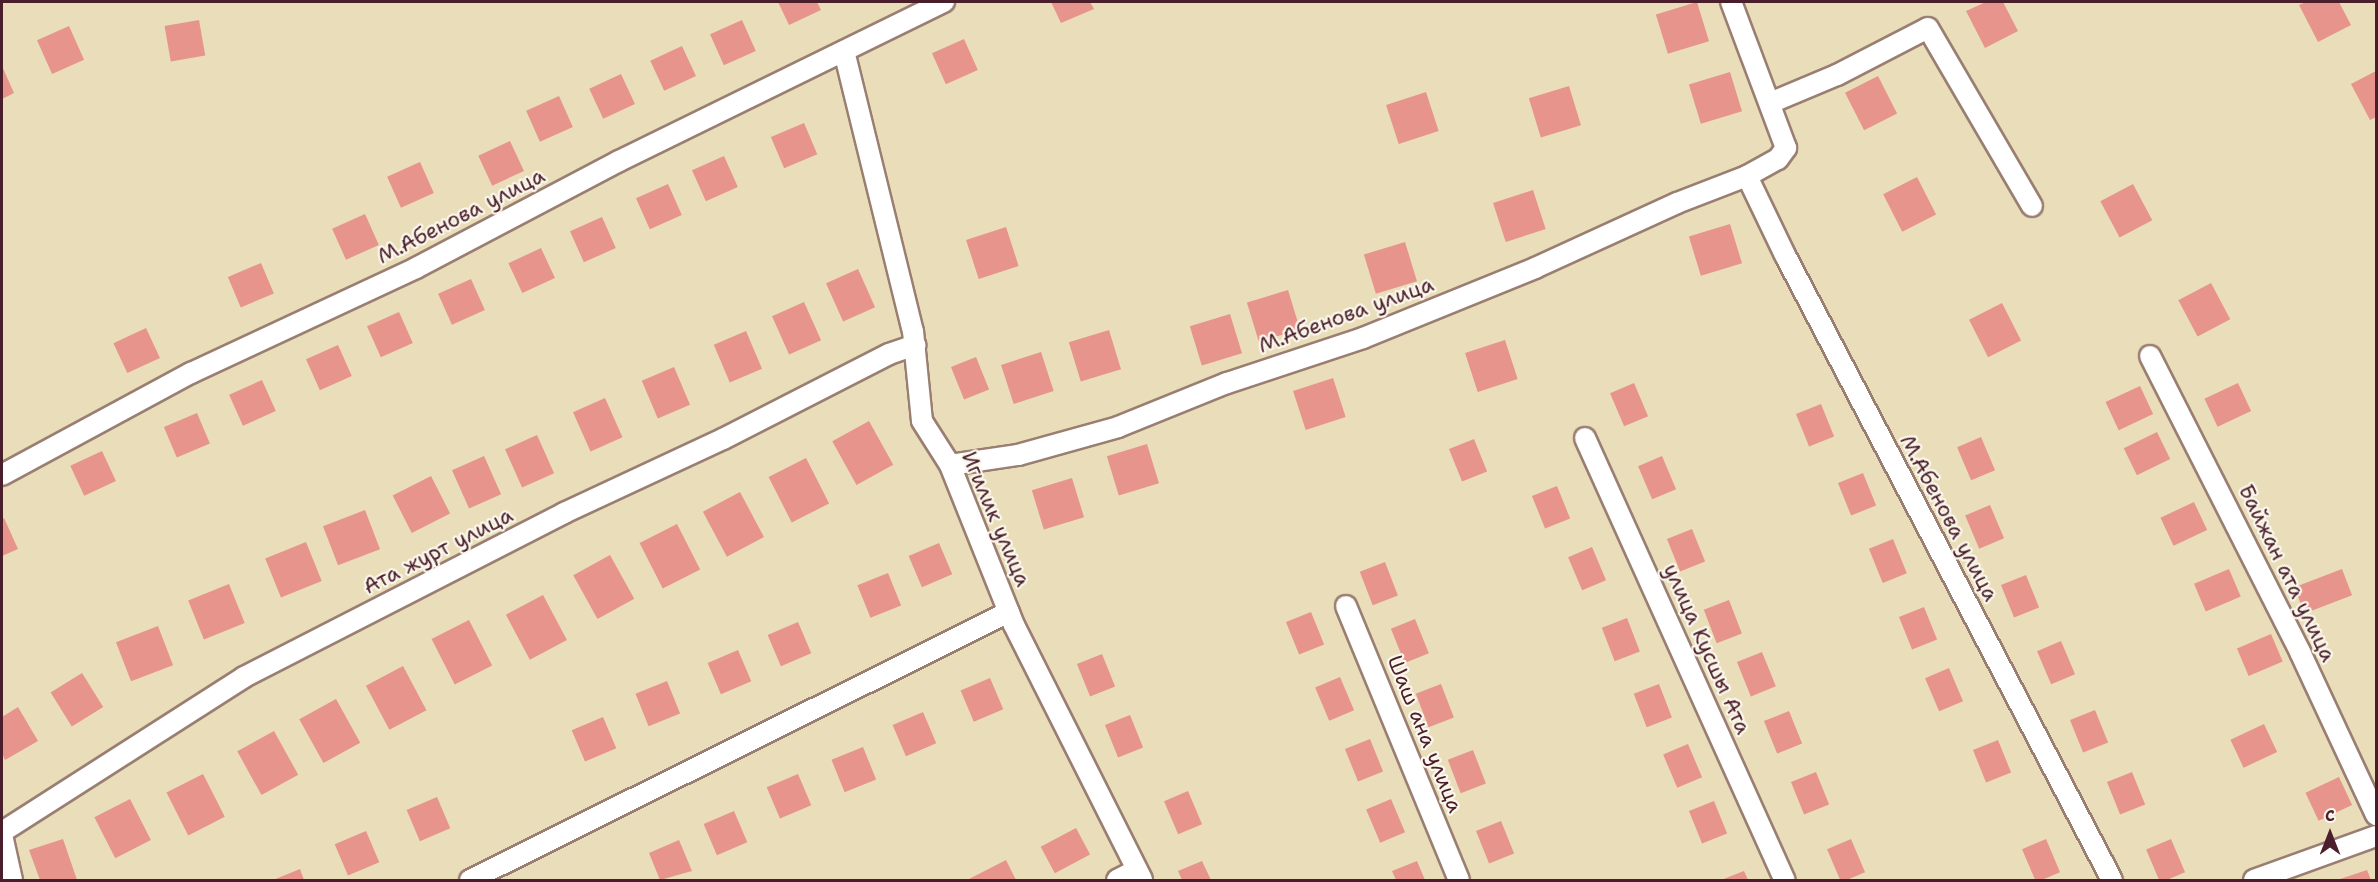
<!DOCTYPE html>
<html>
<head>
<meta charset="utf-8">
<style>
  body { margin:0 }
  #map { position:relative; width:2378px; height:882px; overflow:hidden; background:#e9deb9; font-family:"Shantell Sans",sans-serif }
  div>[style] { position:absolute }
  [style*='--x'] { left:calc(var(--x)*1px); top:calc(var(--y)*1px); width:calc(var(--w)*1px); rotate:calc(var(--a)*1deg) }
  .building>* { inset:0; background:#e7948c; transform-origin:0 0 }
  .roads { filter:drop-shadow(2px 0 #9a7e72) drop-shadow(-2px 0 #9a7e72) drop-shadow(0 2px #9a7e72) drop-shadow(0 -2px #9a7e72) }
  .minor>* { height:20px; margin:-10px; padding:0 10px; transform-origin:10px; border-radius:10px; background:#fff }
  span { translate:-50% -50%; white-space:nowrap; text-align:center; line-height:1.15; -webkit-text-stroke:4.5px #fbf7ec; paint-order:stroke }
  .street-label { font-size:21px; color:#4a1f2b }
  .frame { position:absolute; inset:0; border:3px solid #4a1f2b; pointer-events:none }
  .north { position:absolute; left:2300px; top:804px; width:60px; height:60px; -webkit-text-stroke:4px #fbf7ec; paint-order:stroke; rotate:0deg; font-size:16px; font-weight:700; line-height:24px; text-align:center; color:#4a1f2b }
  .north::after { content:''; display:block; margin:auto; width:21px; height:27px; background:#4a1f2b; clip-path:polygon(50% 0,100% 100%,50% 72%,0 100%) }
</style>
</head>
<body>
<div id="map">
  <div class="building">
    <div style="clip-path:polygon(778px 2px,817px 2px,821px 10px,789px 25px)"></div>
    <div style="clip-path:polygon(1051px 2px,1090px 2px,1094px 9px,1061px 23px)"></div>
    <div style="left:1697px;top:2px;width:41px;height:43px;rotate:73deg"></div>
    <div style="clip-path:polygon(1986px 2px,2003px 2px,2018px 31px,1985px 48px,1966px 11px)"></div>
    <div style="clip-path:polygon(2306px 2px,2339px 2px,2351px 25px,2318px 42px,2299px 5px)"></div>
    <div style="left:199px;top:20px;width:36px;height:35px;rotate:80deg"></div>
    <div style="left:742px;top:20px;width:34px;height:35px;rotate:66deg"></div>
    <div style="left:69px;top:26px;width:37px;height:35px;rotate:66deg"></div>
    <div style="left:964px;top:39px;width:34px;height:35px;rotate:66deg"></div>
    <div style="left:682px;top:46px;width:33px;height:35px;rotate:65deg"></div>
    <div style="clip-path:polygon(2px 66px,14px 93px,2px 99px)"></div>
    <div style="clip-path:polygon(2376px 71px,2376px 117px,2370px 120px,2351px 84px)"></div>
    <div style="left:1730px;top:72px;width:41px;height:43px;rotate:73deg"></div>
    <div style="left:621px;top:74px;width:33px;height:35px;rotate:65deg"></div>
    <div style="left:1878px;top:76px;width:42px;height:37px;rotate:63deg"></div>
    <div style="left:1569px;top:86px;width:41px;height:42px;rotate:73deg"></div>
    <div style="left:1426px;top:92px;width:41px;height:42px;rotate:72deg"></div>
    <div style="left:559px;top:96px;width:34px;height:36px;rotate:66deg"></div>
    <div style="left:804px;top:123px;width:34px;height:36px;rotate:67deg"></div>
    <div style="left:510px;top:141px;width:33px;height:35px;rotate:65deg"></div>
    <div style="left:724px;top:156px;width:34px;height:35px;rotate:66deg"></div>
    <div style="left:420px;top:162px;width:34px;height:36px;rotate:66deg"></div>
    <div style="left:1917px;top:177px;width:42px;height:38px;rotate:63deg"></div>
    <div style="left:668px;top:184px;width:34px;height:35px;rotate:66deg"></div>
    <div style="left:2133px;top:184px;width:41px;height:37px;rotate:62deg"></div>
    <div style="left:1533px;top:190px;width:41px;height:42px;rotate:72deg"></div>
    <div style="left:365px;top:214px;width:34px;height:36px;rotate:66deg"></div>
    <div style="left:602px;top:217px;width:34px;height:35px;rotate:66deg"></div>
    <div style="left:1730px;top:224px;width:41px;height:43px;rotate:73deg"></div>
    <div style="left:1006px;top:227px;width:41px;height:42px;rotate:72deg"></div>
    <div style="left:1405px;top:242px;width:41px;height:43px;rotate:73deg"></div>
    <div style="left:541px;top:248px;width:33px;height:36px;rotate:65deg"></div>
    <div style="left:261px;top:263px;width:33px;height:36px;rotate:67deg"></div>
    <div style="left:858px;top:269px;width:42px;height:35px;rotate:66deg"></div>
    <div style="left:471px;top:279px;width:34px;height:36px;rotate:66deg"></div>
    <div style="left:2211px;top:283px;width:41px;height:37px;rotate:62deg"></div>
    <div style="left:1288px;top:290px;width:41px;height:43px;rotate:73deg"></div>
    <div style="left:804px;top:302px;width:42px;height:35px;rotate:66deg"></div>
    <div style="left:2002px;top:303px;width:42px;height:37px;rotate:63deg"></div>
    <div style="left:399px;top:312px;width:34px;height:35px;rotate:66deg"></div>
    <div style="left:1230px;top:314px;width:41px;height:42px;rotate:73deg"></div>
    <div style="left:146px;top:328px;width:33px;height:36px;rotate:65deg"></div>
    <div style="left:1109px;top:330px;width:41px;height:42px;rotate:73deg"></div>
    <div style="left:746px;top:331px;width:41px;height:35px;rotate:67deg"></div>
    <div style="left:1505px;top:340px;width:41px;height:42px;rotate:72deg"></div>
    <div style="left:338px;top:345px;width:34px;height:35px;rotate:66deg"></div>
    <div style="left:1041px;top:352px;width:41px;height:42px;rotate:72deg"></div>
    <div style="left:976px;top:357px;width:35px;height:27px;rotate:68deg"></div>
    <div style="left:674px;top:367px;width:41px;height:35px;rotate:67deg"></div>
    <div style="left:1333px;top:378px;width:41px;height:42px;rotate:72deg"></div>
    <div style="left:262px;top:380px;width:34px;height:36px;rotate:66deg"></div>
    <div style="left:1634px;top:383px;width:36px;height:26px;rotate:67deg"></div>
    <div style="left:2238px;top:383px;width:31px;height:37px;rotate:65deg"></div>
    <div style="left:2140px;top:386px;width:31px;height:38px;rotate:65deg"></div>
    <div style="left:605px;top:398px;width:43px;height:35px;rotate:66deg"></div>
    <div style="left:1821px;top:404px;width:35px;height:27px;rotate:68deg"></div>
    <div style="left:197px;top:413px;width:33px;height:36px;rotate:67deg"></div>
    <div style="left:869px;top:421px;width:50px;height:42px;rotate:61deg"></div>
    <div style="left:2157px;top:432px;width:30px;height:37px;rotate:64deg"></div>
    <div style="left:537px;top:435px;width:42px;height:35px;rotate:66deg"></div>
    <div style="left:1981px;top:437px;width:36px;height:26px;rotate:67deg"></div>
    <div style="left:1474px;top:439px;width:35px;height:27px;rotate:68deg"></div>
    <div style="left:1147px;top:444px;width:41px;height:42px;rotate:73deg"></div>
    <div style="left:102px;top:451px;width:33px;height:35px;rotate:65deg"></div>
    <div style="left:484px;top:456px;width:42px;height:35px;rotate:66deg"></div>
    <div style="left:1662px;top:456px;width:36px;height:26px;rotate:67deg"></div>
    <div style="left:806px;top:458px;width:51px;height:42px;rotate:63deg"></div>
    <div style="left:1863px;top:473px;width:35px;height:27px;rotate:68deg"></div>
    <div style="left:431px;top:476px;width:42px;height:43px;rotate:63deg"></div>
    <div style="left:1072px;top:478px;width:41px;height:42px;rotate:73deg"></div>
    <div style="left:1557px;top:486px;width:35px;height:27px;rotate:68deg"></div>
    <div style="left:740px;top:492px;width:51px;height:42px;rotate:62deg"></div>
    <div style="left:2194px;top:502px;width:31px;height:37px;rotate:65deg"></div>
    <div style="left:1990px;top:505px;width:36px;height:27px;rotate:67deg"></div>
    <div style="left:365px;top:510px;width:42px;height:45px;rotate:69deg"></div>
    <div style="clip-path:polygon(4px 518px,18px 549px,2px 556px,2px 519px)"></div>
    <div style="left:677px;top:524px;width:51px;height:42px;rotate:63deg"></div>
    <div style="left:1692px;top:529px;width:35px;height:27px;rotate:68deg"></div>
    <div style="left:1893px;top:539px;width:37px;height:26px;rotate:68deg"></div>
    <div style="left:306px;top:542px;width:42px;height:44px;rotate:68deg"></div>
    <div style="left:939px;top:543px;width:34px;height:33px;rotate:67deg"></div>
    <div style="left:1592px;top:547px;width:36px;height:26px;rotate:67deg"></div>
    <div style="left:610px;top:555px;width:50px;height:42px;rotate:61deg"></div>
    <div style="left:1385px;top:562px;width:36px;height:27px;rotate:69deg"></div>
    <div style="left:2229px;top:569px;width:30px;height:38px;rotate:67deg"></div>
    <div style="left:2342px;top:569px;width:28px;height:51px;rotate:69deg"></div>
    <div style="left:888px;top:573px;width:35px;height:33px;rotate:68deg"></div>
    <div style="left:2026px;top:575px;width:35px;height:27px;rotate:68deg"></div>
    <div style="left:229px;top:584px;width:42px;height:44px;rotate:68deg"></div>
    <div style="left:543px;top:595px;width:51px;height:42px;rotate:62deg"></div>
    <div style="left:1729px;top:600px;width:36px;height:27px;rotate:69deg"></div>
    <div style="left:1924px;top:607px;width:35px;height:27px;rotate:68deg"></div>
    <div style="left:1311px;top:612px;width:35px;height:27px;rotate:68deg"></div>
    <div style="left:1627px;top:618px;width:36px;height:27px;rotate:69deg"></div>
    <div style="left:1415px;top:619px;width:37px;height:26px;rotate:68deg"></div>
    <div style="left:469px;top:620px;width:51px;height:42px;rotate:63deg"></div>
    <div style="left:798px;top:622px;width:34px;height:33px;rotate:67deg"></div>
    <div style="left:158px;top:626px;width:42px;height:45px;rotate:69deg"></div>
    <div style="left:2271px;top:634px;width:30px;height:37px;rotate:67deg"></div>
    <div style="left:2061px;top:641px;width:36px;height:26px;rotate:67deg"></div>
    <div style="left:738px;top:650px;width:34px;height:33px;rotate:67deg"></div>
    <div style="left:1762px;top:652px;width:37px;height:27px;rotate:68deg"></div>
    <div style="left:1102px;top:654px;width:35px;height:27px;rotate:68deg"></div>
    <div style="left:403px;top:666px;width:50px;height:42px;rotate:62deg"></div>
    <div style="left:1949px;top:668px;width:36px;height:26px;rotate:67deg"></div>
    <div style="left:82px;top:673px;width:40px;height:37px;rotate:58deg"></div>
    <div style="left:1340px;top:677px;width:36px;height:27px;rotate:67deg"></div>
    <div style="left:990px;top:678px;width:34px;height:32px;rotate:67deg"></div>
    <div style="left:667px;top:681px;width:35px;height:34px;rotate:68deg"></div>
    <div style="left:1441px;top:684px;width:36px;height:27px;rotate:69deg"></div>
    <div style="left:1659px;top:684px;width:36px;height:27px;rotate:69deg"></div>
    <div style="left:336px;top:699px;width:50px;height:42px;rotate:61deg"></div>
    <div style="clip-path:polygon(18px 707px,38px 741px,5px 760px,2px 753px,2px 717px)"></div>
    <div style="left:2095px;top:710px;width:35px;height:27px;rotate:68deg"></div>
    <div style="left:1789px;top:711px;width:35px;height:27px;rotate:68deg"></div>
    <div style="left:923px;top:712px;width:34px;height:33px;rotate:67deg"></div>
    <div style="left:1130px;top:715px;width:35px;height:27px;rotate:68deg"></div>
    <div style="left:603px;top:717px;width:34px;height:34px;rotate:67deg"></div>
    <div style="left:2264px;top:724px;width:31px;height:37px;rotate:65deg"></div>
    <div style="left:274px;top:731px;width:50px;height:42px;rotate:61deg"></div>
    <div style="left:1370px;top:739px;width:35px;height:27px;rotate:68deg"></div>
    <div style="left:1998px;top:740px;width:35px;height:27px;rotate:68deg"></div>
    <div style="left:1688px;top:744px;width:36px;height:27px;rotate:67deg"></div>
    <div style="left:863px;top:747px;width:35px;height:34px;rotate:68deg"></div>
    <div style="left:1473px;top:750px;width:36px;height:27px;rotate:69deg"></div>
    <div style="left:1816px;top:772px;width:35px;height:27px;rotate:68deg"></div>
    <div style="left:2132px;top:772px;width:35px;height:27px;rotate:68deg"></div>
    <div style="left:203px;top:774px;width:48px;height:41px;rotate:63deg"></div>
    <div style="left:798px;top:774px;width:34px;height:34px;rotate:67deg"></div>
    <div style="left:2339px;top:777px;width:31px;height:37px;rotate:65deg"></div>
    <div style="left:1188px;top:791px;width:36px;height:26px;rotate:67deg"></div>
    <div style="left:437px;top:797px;width:34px;height:33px;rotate:67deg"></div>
    <div style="left:130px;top:799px;width:46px;height:40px;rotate:63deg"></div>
    <div style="left:1391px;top:799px;width:36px;height:27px;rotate:67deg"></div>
    <div style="left:1714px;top:801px;width:35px;height:27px;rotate:68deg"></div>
    <div style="left:734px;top:811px;width:34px;height:33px;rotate:67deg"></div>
    <div style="left:1501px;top:821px;width:35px;height:27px;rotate:68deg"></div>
    <div style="left:1076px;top:828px;width:30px;height:40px;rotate:62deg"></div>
    <div style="left:366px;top:831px;width:34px;height:34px;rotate:67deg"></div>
    <div style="clip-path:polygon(63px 839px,77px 880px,40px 880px,29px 850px)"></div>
    <div style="left:1851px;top:839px;width:36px;height:26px;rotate:67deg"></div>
    <div style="left:2046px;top:839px;width:36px;height:26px;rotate:67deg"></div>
    <div style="left:2171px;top:839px;width:36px;height:27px;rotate:67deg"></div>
    <div style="clip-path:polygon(679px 840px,692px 871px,660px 880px,649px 853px)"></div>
    <div style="clip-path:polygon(1006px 860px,1016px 880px,970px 880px,969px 879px)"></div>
    <div style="clip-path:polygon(1202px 861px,1211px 880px,1182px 880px,1178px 871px)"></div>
    <div style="clip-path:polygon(1417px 861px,1425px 880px,1396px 880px,1392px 871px)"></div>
    <div style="clip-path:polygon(300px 869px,304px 880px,273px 880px)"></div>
    <div style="clip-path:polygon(2367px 870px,2371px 880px,2337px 880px)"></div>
    <div style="clip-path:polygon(1744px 871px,1748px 880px,1721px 880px)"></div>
  </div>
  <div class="roads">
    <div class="minor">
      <div style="--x:844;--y:51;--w:288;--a:76.2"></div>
      <div style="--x:913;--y:331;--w:90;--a:84.3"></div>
      <div style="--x:922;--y:421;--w:52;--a:57.5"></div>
      <div style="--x:950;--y:465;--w:172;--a:68.2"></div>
      <div style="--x:1014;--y:625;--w:285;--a:63.3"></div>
      <div style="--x:1770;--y:103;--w:73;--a:-22.7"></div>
      <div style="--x:1837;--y:75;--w:102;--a:-27.3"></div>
      <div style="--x:1928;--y:28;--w:206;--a:59.7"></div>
      <div style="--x:1747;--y:176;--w:88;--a:64.3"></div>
      <div style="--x:1785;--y:255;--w:705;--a:62.38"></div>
      <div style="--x:2150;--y:356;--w:332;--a:63.1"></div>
      <div style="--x:2300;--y:652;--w:180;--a:65"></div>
      <div style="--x:1585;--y:438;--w:485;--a:65.7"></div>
      <div style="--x:950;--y:465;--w:69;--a:-8.4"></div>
      <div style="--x:1018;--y:455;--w:104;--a:-15.6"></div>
      <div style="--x:1118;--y:427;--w:118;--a:-22"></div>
      <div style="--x:1227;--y:383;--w:143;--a:-18.3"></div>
      <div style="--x:1363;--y:338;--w:186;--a:-22.1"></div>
      <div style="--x:1535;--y:268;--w:156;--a:-24.6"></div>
      <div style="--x:1677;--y:203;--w:75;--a:-21.1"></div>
      <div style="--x:1747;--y:176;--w:35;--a:-29"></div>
      <div style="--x:1778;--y:159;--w:14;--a:-54"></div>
      <div style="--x:1786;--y:148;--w:156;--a:-110.6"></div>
      <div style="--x:2;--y:475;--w:215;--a:-28.4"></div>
      <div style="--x:191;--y:373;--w:248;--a:-25"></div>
      <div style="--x:416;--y:268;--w:229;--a:-27.8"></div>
      <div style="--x:619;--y:161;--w:362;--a:-26.1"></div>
      <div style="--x:1346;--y:606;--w:296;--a:67.6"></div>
      <div style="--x:2;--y:832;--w:287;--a:-32.6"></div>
      <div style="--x:244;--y:677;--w:360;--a:-27.1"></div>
      <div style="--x:564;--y:513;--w:175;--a:-25"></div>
      <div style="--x:723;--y:439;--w:186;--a:-27.1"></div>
      <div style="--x:889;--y:354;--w:28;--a:-19"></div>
      <div style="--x:2;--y:835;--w:46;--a:77.5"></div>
      <div style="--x:470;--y:880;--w:602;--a:-26.44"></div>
      <div style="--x:1117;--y:880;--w:22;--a:-27"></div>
      <div style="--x:2254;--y:880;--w:130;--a:-19.8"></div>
    </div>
  </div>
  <div class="street-label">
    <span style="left:461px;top:216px;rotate:-27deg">М.Абенова улица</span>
    <span style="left:1346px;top:315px;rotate:-20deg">М.Абенова улица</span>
    <span style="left:1949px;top:518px;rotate:62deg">М.Абенова улица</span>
    <span style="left:996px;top:519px;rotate:67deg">Игилик улица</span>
    <span style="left:438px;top:551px;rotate:-27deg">Ата журт улица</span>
    <span style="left:2287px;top:573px;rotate:64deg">Байжан ата улица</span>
    <span style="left:1707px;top:649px;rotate:66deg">улица Кусшы Ата</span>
    <span style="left:1425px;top:734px;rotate:68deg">Шаш ана улица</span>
  </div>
  <div class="frame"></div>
  <div class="north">С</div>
</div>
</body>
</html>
